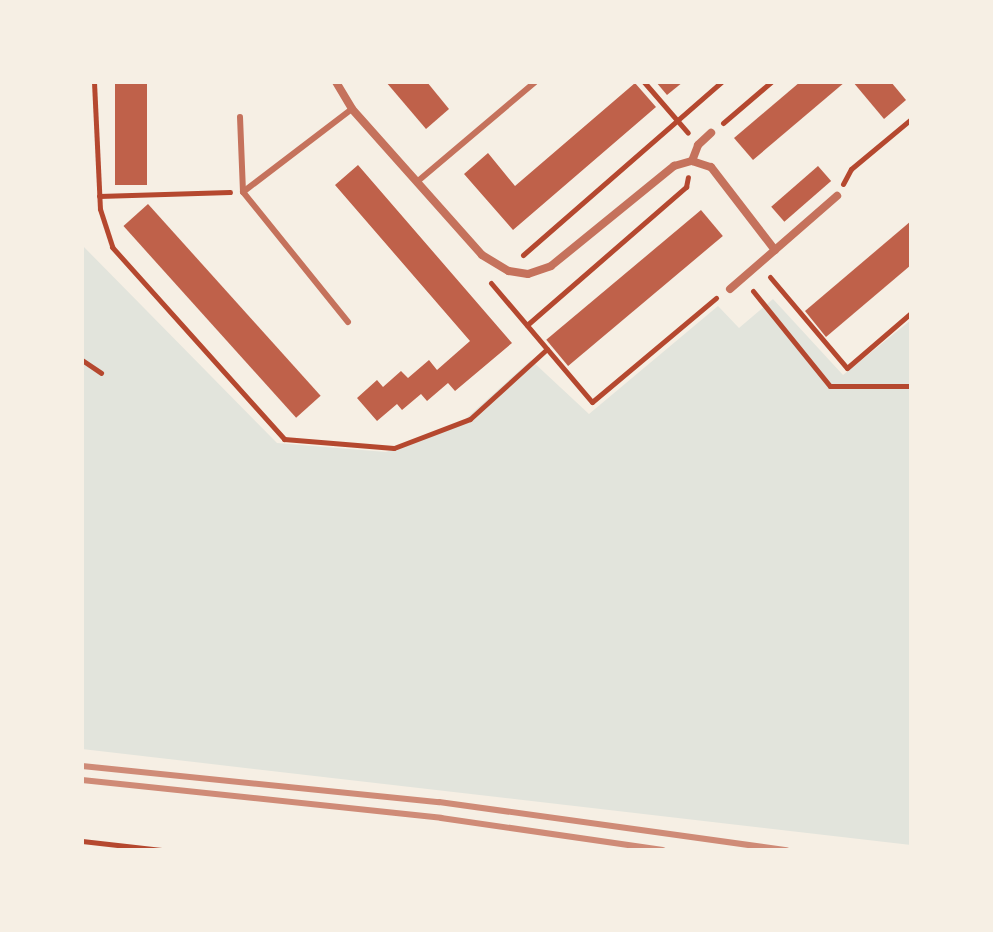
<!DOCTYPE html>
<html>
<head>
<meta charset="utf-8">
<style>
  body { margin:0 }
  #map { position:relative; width:993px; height:932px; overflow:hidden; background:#f6efe4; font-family:"Zilla Slab",serif }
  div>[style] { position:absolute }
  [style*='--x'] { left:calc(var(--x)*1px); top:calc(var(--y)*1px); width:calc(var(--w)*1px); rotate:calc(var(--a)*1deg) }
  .green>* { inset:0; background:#e2e4dc }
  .building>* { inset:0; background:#bf614a; transform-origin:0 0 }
  .path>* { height:5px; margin:-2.5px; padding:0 2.5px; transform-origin:2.5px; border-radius:2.5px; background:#b5482f }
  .service>* { height:6px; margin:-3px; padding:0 3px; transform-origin:3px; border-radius:3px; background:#c5725c }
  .minor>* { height:8px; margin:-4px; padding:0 4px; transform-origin:4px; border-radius:4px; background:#c5725c }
  .rail>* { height:6px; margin:-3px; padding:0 3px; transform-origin:3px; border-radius:3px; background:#cf8b77 }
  span { translate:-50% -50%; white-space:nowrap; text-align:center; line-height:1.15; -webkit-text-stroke:6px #f6efe4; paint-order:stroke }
  .frame { position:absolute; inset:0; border:84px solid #f6efe4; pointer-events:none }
</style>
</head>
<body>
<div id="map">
  <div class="green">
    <div style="clip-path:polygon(82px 245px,277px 443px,386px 452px,461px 423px,531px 360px,589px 414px,718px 306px,739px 328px,773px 299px,843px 375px,911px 320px,911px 845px,82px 749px)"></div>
  </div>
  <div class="building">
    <div style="left:115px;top:82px;width:32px;height:103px"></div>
    <div style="clip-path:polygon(386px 82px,427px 82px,449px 109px,426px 129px)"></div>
    <div style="clip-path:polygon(656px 82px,683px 82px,667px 95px)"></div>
    <div style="clip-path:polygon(800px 82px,845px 82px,753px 160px,734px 138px)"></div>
    <div style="clip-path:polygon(853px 82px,891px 82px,906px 100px,884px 119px)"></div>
    <div style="clip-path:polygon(635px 83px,656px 107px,513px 230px,464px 174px,488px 153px,515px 186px)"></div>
    <div style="clip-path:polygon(358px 165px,512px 343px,455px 391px,448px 383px,427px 401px,421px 394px,402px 410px,397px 404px,377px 421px,357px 398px,377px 380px,383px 387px,401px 371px,408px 378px,429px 360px,437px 370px,470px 341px,335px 185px)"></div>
    <div style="left:818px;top:166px;width:20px;height:62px;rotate:49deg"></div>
    <div style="left:148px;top:204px;width:258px;height:33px;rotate:48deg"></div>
    <div style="left:701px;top:210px;width:34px;height:202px;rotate:50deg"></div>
    <div style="clip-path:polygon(911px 221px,911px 265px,826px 337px,805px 311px)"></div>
  </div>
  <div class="path">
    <div style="--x:94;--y:82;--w:127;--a:87.3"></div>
    <div style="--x:100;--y:209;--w:40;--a:72"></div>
    <div style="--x:112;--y:247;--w:258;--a:48.1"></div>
    <div style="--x:284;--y:439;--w:110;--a:4.7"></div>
    <div style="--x:394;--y:448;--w:81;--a:-20.9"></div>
    <div style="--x:470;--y:419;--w:104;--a:-42.3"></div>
    <div style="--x:644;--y:82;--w:67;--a:49.2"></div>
    <div style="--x:723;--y:123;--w:63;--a:-40.5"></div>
    <div style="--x:843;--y:184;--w:17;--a:-62"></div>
    <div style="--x:851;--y:169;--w:78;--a:-39.8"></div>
    <div style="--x:99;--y:196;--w:131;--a:-1.7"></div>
    <div style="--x:523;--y:255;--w:263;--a:-41.1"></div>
    <div style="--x:770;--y:277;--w:119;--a:49.8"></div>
    <div style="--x:847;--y:368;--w:84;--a:-40.7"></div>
    <div style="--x:491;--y:283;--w:156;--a:49.7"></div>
    <div style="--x:592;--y:402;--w:162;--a:-40"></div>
    <div style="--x:753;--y:291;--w:122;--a:51"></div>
    <div style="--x:830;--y:386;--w:81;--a:0"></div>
    <div style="--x:527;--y:325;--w:211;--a:-41"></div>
    <div style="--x:686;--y:187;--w:10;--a:-79"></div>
    <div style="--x:82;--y:360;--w:23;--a:34"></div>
    <div style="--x:82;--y:841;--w:80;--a:6.5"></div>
  </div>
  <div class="service">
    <div style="--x:240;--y:117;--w:75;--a:87.7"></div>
    <div style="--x:418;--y:181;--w:153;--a:-40.2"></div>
    <div style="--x:348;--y:322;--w:167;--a:-128.9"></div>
    <div style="--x:243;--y:192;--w:137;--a:-37.3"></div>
  </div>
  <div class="minor">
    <div style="--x:336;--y:82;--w:31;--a:59"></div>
    <div style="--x:352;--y:109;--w:195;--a:48.3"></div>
    <div style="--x:482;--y:255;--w:31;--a:31"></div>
    <div style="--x:509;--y:271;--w:19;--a:9"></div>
    <div style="--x:528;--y:274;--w:24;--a:-19"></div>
    <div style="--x:551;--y:266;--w:159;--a:-39.1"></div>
    <div style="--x:674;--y:166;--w:19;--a:-16"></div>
    <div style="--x:692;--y:161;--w:20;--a:18"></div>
    <div style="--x:711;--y:167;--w:105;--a:52.4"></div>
    <div style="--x:692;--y:161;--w:17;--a:-69"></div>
    <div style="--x:698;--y:145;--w:18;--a:-43"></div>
    <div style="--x:730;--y:289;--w:142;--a:-41"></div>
  </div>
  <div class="rail">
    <div style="--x:82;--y:766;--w:359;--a:5.8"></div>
    <div style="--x:439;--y:802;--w:351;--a:7.9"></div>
    <div style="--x:82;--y:780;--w:361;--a:6"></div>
    <div style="--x:441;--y:818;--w:224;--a:8.2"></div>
  </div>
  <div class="frame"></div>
</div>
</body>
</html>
